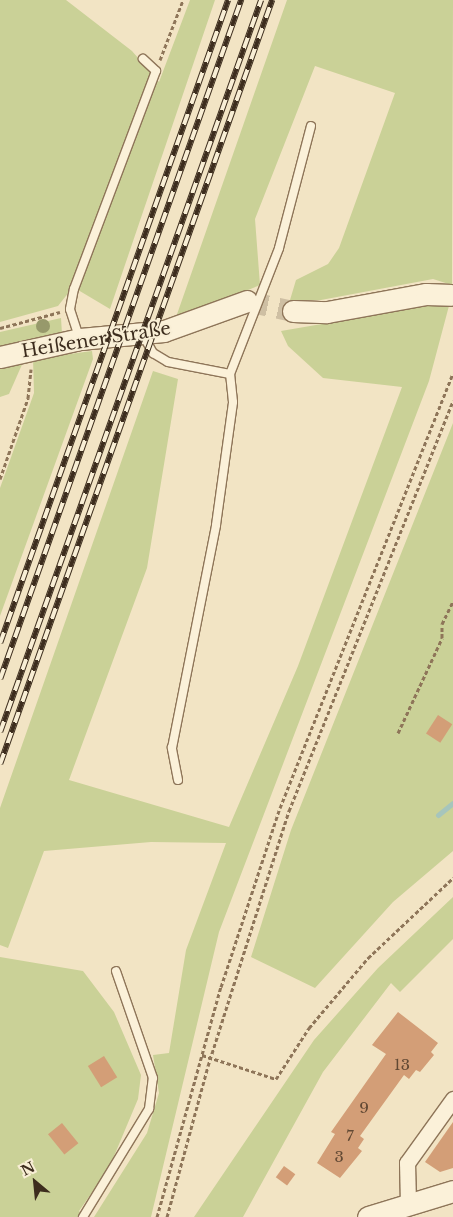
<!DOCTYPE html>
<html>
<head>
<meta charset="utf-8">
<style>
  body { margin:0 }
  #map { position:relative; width:453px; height:1217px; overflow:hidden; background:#f2e4c4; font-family:"Libre Baskerville",serif }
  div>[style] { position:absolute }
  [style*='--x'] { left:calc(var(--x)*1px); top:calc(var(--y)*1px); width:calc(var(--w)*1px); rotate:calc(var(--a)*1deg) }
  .green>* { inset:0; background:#cad197 }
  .stream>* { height:5px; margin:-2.5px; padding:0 2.5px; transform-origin:2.5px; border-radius:2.5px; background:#a6c5bc }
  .building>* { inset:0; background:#d39e77; transform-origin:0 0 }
  .secondary-tunnel>* { height:21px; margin-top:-10.5px; transform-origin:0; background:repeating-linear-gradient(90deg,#cebfa3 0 21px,transparent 0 32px) }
  .path>* { height:3px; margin-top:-1.5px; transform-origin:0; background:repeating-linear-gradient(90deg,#8e7559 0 4px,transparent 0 6.5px) }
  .roads { filter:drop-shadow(1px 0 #8e7559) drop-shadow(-1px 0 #8e7559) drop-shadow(0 1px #8e7559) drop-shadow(0 -1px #8e7559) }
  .lane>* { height:8px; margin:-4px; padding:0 4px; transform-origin:4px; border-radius:4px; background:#fbf1d9 }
  .street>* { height:15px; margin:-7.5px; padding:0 7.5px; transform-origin:7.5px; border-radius:7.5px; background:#fbf1d9 }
  .secondary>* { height:21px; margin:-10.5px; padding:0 10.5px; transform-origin:10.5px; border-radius:10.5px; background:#fbf1d9 }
  .rail>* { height:5.5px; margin-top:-2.75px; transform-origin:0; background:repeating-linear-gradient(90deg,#f8eed5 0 11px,#3d2d1e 0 22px); box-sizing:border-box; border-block:1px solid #3d2d1e }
  .trees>* { width:14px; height:14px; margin:-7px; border-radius:50%; background:#97996b }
  span { translate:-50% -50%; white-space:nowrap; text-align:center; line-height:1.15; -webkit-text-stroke:4px #f8eed5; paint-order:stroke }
  .number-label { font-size:15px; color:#624934 }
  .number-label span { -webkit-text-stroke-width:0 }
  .street-label { font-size:18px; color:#3d2d1e }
  .north { position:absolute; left:10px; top:1157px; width:50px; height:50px; -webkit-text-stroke:4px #f8eed5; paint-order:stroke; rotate:332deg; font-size:14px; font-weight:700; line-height:20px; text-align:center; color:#3d2d1e }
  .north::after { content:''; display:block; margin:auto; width:18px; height:22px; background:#3d2d1e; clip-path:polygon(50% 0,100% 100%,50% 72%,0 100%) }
</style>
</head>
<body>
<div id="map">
  <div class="green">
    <div style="clip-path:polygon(0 0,66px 0,132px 51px,159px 82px,190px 0,215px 0,110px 309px,73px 287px,58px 306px,0 322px)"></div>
    <div style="clip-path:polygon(287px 0,453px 0,452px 285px,433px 279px,321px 300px,290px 300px,296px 280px,328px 264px,339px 248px,395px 93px,315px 66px,255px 219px,260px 285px,175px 320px)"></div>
    <div style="clip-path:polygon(450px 302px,429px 381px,219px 932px,151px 1217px,94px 1217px,147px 1133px,159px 1093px,153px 1055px,169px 1053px,186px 950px,226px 843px,151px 842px,44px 851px,8px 948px,0 945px,0 808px,153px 371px,178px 379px,147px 568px,69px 780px,229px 827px,298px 666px,402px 387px,323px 378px,288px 346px,281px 331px)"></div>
    <div style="clip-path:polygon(61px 318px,62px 334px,0 349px,0 332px)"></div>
    <div style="clip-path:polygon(92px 351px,93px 359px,0 616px,0 488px,34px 393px,33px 359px)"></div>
    <div style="clip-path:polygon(24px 360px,9px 394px,0 397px,0 366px)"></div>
    <div style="clip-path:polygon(453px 423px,453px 851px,393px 902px,315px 988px,251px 957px,291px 830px)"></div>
    <div style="clip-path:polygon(453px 897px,453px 939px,400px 992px,391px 983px,323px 1072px,243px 1217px,194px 1217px,314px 1040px,378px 968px)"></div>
    <div style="clip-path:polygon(0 957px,83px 971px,114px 1012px,141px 1075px,138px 1099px,109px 1168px,79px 1211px,84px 1217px,0 1217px)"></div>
  </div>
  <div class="stream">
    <div style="--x:438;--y:815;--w:19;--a:-39"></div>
  </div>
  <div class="building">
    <div style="left:438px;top:715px;width:17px;height:22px;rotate:33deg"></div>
    <div style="clip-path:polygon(398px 1012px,438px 1043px,431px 1052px,434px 1055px,420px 1072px,416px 1070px,409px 1079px,404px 1075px,360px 1136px,364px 1139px,358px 1148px,362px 1151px,340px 1178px,317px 1163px,335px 1134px,331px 1132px,386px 1054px,372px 1045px)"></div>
    <div style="left:104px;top:1056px;width:25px;height:19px;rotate:58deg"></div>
    <div style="clip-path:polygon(453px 1122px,453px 1168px,440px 1172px,425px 1162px)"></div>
    <div style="left:62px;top:1123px;width:26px;height:18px;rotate:51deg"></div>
    <div style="left:284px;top:1166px;width:14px;height:14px;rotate:36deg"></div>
  </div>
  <div class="secondary-tunnel">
    <div style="--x:247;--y:301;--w:47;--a:12.3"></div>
  </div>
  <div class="path">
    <div style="--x:160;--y:60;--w:64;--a:-69"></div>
    <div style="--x:0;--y:328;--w:62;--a:-14.9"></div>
    <div style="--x:0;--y:479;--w:86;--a:-70.9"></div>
    <div style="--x:28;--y:398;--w:29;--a:-84"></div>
    <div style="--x:398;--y:733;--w:105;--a:-65.1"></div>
    <div style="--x:442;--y:638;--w:14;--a:-90"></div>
    <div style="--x:442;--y:624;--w:25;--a:-64"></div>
    <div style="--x:202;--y:1055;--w:78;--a:18"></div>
    <div style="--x:276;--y:1079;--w:61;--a:-57.1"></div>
    <div style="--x:309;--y:1028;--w:92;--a:-49.9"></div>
    <div style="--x:368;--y:958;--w:117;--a:-43.3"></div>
    <div style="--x:157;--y:1217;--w:239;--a:-74.5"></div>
    <div style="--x:221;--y:987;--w:188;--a:-71.8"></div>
    <div style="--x:280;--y:808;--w:468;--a:-68.3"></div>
    <div style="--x:167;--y:1217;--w:156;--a:-74.8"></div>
    <div style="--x:208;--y:1066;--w:268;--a:-72.4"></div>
    <div style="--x:289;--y:811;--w:442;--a:-68.2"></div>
  </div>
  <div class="roads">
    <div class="lane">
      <div style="--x:143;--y:335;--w:21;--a:61"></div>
      <div style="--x:153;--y:353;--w:17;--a:31"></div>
      <div style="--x:168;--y:362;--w:63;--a:11"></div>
      <div style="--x:79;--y:337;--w:29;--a:-108"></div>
      <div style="--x:70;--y:309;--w:20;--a:-79"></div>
      <div style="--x:74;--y:289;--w:233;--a:-69.4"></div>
      <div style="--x:156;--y:71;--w:18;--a:-137"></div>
      <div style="--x:178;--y:780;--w:33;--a:-101"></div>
      <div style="--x:172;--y:748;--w:227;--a:-78.8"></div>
      <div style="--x:216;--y:525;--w:124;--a:-82.1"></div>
      <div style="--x:233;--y:402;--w:28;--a:-96"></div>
      <div style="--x:230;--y:374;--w:135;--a:-68.7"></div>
      <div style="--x:279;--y:248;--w:126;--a:-75.3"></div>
      <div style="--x:83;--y:1217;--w:127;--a:-58.6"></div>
      <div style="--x:149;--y:1109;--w:31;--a:-83"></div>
      <div style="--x:153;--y:1078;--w:113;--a:-109.1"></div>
    </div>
    <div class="street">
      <div style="--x:408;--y:1203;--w:40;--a:-91.4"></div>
      <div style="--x:407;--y:1163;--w:79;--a:-54.3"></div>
    </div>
    <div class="secondary">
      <div style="--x:293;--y:311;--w:34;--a:2"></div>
      <div style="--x:327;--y:312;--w:101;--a:-10.3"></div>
      <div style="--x:426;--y:294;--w:25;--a:2"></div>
      <div style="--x:0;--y:357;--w:82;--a:-12.7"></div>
      <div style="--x:80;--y:339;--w:84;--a:-5.4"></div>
      <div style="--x:164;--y:331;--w:88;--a:-19.9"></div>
      <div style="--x:368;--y:1217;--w:89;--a:-17"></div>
    </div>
  </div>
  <div class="rail">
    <div style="--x:0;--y:643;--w:682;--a:-70.48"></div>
    <div style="--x:0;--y:679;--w:721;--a:-70.46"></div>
    <div style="--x:0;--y:732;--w:777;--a:-70.38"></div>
    <div style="--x:0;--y:764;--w:811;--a:-70.4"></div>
  </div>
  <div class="trees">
    <div style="left:43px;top:326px"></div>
  </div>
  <div class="number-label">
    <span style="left:402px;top:1065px">13</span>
    <span style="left:364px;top:1108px">9</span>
    <span style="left:350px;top:1136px">7</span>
    <span style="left:339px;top:1157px">3</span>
  </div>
  <div class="street-label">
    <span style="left:96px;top:340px;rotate:-9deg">Heißener Straße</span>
  </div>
  <div class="north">N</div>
</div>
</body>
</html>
